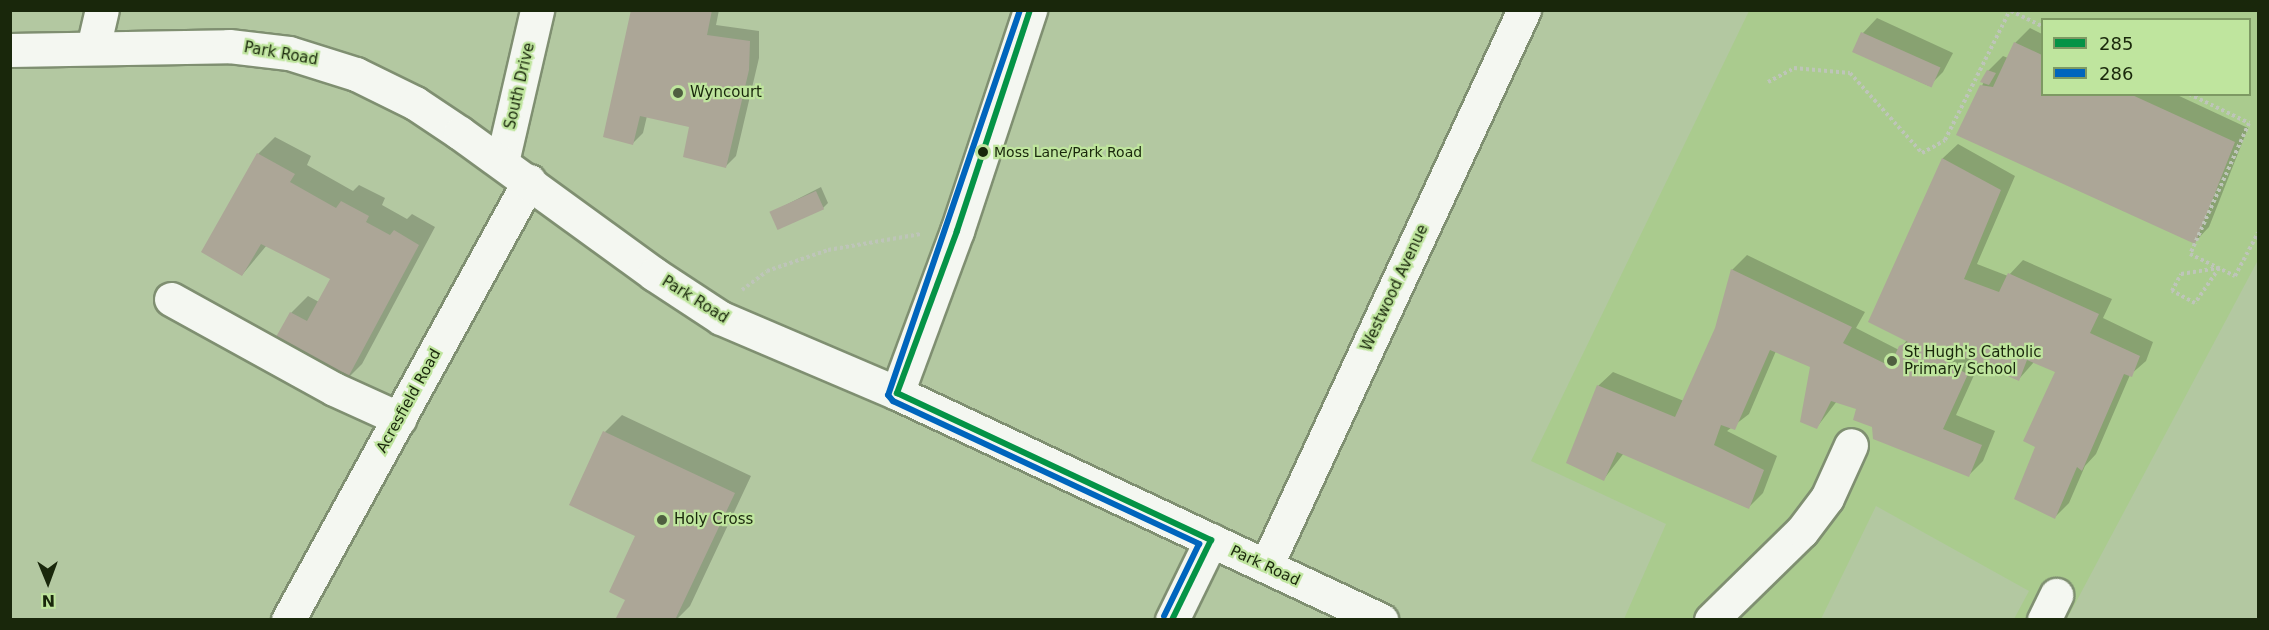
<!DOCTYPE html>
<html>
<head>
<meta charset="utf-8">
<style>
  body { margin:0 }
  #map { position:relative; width:2269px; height:630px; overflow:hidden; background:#b3c8a1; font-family:"DejaVu Sans",sans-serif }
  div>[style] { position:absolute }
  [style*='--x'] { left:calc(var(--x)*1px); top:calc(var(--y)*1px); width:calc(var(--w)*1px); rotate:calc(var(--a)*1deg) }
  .built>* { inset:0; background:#aacb8e }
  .shadow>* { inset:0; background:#0003 }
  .building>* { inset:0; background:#aca697; transform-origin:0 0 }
  .path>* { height:4px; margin-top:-2px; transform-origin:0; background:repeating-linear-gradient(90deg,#bec5b9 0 3px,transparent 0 6px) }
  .roads { filter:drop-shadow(2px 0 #7f8f71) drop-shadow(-2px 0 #7f8f71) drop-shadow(0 2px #7f8f71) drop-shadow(0 -2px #7f8f71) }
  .minor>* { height:33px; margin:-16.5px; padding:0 16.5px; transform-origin:16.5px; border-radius:16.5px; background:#f4f7f1 }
  .major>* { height:33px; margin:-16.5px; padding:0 16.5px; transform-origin:16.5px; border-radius:16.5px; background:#f4f7f1 }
  .bus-1>* { height:6px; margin:-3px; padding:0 3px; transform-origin:3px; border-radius:3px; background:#049346 }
  .bus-2>* { height:6px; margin:-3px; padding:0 3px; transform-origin:3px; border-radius:3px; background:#0065bd }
  .dots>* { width:16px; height:16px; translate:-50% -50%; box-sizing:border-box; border:3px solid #bfe59e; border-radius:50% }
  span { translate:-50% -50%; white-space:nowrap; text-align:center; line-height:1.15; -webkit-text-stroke:4.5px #bfe59e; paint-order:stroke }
  .bus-label { font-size:14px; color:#19270b }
  .left { translate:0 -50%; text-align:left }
  .street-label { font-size:15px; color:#19270b }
  .poi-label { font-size:15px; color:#19270b }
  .frame { position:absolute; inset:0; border:12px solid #19270b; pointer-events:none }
  .legend { position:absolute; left:2041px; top:18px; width:210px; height:78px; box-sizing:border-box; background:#bfe59e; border:2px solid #7d9963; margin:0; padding:8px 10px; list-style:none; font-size:18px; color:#19270b }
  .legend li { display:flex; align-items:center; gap:12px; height:30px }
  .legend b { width:30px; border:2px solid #7d9963 }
  .north { position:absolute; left:18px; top:552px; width:60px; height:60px; -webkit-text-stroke:4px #bfe59e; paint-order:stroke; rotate:179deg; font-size:16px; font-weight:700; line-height:24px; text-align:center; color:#19270b }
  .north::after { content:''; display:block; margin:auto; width:21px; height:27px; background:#19270b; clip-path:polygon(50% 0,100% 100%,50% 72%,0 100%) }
</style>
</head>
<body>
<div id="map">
  <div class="built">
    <div style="clip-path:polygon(evenodd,1749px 11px,2258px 11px,2258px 260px,2067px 619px,2014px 619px,2029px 591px,1876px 506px,1821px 619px,1624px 619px,1666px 524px,1531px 461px,1749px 11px,2042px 20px,2250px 20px,2250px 94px,2042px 94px,2042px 20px)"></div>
  </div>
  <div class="shadow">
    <div style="clip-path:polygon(632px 10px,719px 10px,716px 25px,759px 31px,759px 58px,736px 156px,726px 166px,691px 126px,647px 116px,643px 133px,633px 143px)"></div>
    <div style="clip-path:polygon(1877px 18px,1953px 53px,1943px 72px,1929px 86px,1855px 52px,1863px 33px)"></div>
    <div style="clip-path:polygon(2030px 28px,2042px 34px,2042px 94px,2175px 94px,2248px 128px,2209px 227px,2195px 242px,1982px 86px,1988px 71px,2003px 56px,2008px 58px,2015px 43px)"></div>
    <div style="clip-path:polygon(275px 137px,311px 156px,307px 165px,353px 191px,359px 185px,385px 198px,382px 205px,407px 219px,412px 214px,435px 227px,362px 364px,345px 381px,291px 313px,308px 296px,319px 302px,332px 278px,267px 245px,242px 275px,258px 154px)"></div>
    <div style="clip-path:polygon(1958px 144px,2015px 176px,1977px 264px,2008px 276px,2023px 260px,2112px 299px,2103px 318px,2153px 342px,2146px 361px,2130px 375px,2096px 454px,2085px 466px,2069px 503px,2055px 517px,2037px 446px,2057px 371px,2034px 362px,2019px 379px,1980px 362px,1956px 415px,1995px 431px,1983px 461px,1968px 476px,1873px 426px,1857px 408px,1837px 401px,1817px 427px,1812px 366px,1776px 351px,1749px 414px,1727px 431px,1777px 456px,1763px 493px,1748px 508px,1624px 453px,1604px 479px,1598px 386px,1613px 372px,1684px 401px,1717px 328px,1732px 270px,1747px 255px,1865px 312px,1856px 328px,1899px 350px,1907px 340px,1870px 321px,1943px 158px)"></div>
    <div style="clip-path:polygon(821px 187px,828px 203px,823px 208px,772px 212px)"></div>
    <div style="clip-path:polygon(622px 415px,751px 476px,690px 606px,676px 620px,617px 620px,627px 599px,637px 535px,605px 432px)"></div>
  </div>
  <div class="building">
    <div style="clip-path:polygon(631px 10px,712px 10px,707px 35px,750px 41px,749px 70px,726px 168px,683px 157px,689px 127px,640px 116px,633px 145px,603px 137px)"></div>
    <div style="left:1861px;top:32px;width:87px;height:22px;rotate:24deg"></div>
    <div style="clip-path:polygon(2014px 42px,2042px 55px,2042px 94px,2130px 94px,2235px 142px,2195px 244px,1956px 135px,1980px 85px,1993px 87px)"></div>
    <div style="clip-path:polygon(1987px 70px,1996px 73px,1989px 85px,1980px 82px)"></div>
    <div style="clip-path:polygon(257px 153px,295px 174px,290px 182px,336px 208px,341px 201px,369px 216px,366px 222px,390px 235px,394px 230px,419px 245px,345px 383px,272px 344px,290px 312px,307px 321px,330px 279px,261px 244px,242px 276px,201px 252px)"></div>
    <div style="clip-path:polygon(1942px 158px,2001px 190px,1964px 279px,1999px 292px,2008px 273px,2099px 314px,2090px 333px,2140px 356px,2132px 377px,2124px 374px,2082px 471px,2077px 467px,2055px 519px,2014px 499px,2035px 447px,2023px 441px,2055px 372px,2027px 360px,2019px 381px,1953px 352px,1947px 364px,1968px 374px,1943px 429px,1982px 445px,1969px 477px,1873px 439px,1872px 427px,1853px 420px,1856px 409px,1831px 401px,1817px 429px,1800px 422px,1810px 367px,1770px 350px,1735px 430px,1721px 425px,1714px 445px,1764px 470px,1749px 509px,1617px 452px,1604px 481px,1566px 463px,1597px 385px,1675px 417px,1715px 328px,1731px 269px,1852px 327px,1843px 343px,1890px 366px,1899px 346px,1908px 342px,1868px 322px)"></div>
    <div style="left:816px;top:191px;width:20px;height:51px;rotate:66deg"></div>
    <div style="clip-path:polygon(603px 431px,735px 493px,675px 620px,615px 620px,625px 600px,609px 592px,635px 536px,569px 505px)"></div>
  </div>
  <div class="path">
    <div style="--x:2011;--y:11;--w:34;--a:26"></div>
    <div style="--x:1768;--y:82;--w:30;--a:-28"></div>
    <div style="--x:1794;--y:68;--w:56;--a:5.1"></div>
    <div style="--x:1850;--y:73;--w:108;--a:48"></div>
    <div style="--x:1922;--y:153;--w:26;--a:-29"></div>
    <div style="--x:1945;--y:140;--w:145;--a:-63.4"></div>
    <div style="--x:2189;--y:94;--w:67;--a:25.8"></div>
    <div style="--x:2249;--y:123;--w:144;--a:114.2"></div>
    <div style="--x:2190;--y:254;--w:50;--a:26.1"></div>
    <div style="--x:2235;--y:276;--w:49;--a:-61.9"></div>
    <div style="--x:2219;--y:268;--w:42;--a:124.4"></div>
    <div style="--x:2195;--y:303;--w:26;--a:-152"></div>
    <div style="--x:2172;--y:291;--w:19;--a:-62"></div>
    <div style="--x:2181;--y:274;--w:38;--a:-9"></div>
    <div style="--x:742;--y:290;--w:31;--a:-37"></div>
    <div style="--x:767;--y:271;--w:65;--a:-19"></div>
    <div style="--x:828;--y:250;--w:94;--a:-9.8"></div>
  </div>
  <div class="roads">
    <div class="minor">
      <div style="--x:93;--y:48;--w:39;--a:-77"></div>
      <div style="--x:502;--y:162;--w:156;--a:-77"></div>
      <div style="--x:171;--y:299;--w:186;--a:28.9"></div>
      <div style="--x:334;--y:389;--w:72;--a:24.4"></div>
      <div style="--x:897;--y:393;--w:173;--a:-69.7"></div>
      <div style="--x:957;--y:231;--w:233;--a:-71.7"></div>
      <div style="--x:1266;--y:566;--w:613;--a:-65.11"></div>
      <div style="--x:288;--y:620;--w:501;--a:-61.23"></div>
      <div style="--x:1172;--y:620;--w:89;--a:-64"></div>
      <div style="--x:1711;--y:620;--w:127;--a:-44.4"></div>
      <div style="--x:1802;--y:531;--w:41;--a:-52.9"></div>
      <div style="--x:1827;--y:498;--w:58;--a:-65.6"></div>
      <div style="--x:2044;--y:620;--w:28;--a:-64"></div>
    </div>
    <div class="major">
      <div style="--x:10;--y:50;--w:219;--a:-1"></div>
      <div style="--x:229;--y:46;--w:60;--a:6.7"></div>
      <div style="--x:289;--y:53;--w:70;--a:17.4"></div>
      <div style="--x:356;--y:74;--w:66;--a:26.2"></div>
      <div style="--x:415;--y:103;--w:54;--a:33.7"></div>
      <div style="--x:460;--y:133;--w:240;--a:36"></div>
      <div style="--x:654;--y:274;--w:80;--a:33.3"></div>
      <div style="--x:721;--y:318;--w:191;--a:23.1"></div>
      <div style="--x:897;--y:393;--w:535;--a:25.13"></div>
    </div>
  </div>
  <div class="bus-1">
    <div style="--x:1030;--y:10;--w:233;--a:108.3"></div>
    <div style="--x:957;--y:231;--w:173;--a:110.3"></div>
    <div style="--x:897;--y:393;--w:347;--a:25.1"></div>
    <div style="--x:1211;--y:540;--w:89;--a:116"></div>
  </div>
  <div class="bus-2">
    <div style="--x:1020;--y:10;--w:407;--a:108.9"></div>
    <div style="--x:888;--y:395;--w:8;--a:50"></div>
    <div style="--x:893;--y:401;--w:338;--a:25"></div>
    <div style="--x:1199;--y:544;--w:80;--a:115.9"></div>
  </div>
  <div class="dots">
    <div style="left:678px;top:93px;background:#4f5f40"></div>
    <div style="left:983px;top:152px;background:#19270b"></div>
    <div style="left:1892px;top:361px;background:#4f5f40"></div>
    <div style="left:662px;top:520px;background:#4f5f40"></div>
  </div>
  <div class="bus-label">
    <span class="left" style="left:994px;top:152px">Moss Lane/Park Road</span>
  </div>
  <div class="street-label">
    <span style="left:281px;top:54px;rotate:10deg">Park Road</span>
    <span style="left:520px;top:86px;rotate:-77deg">South Drive</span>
    <span style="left:1395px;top:288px;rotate:-65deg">Westwood Avenue</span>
    <span style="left:695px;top:300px;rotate:32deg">Park Road</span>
    <span style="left:409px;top:401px;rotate:-61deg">Acresfield Road</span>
    <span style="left:1265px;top:566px;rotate:25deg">Park Road</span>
  </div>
  <div class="poi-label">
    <span class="left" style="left:690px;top:93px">Wyncourt</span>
    <span class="left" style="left:1904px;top:361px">St Hugh's Catholic<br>Primary School</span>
    <span class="left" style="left:674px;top:520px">Holy Cross</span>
  </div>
  <div class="frame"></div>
  <ul class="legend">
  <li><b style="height:8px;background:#049346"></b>285</li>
  <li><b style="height:8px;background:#0065bd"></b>286</li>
  </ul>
  <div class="north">N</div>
</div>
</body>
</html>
